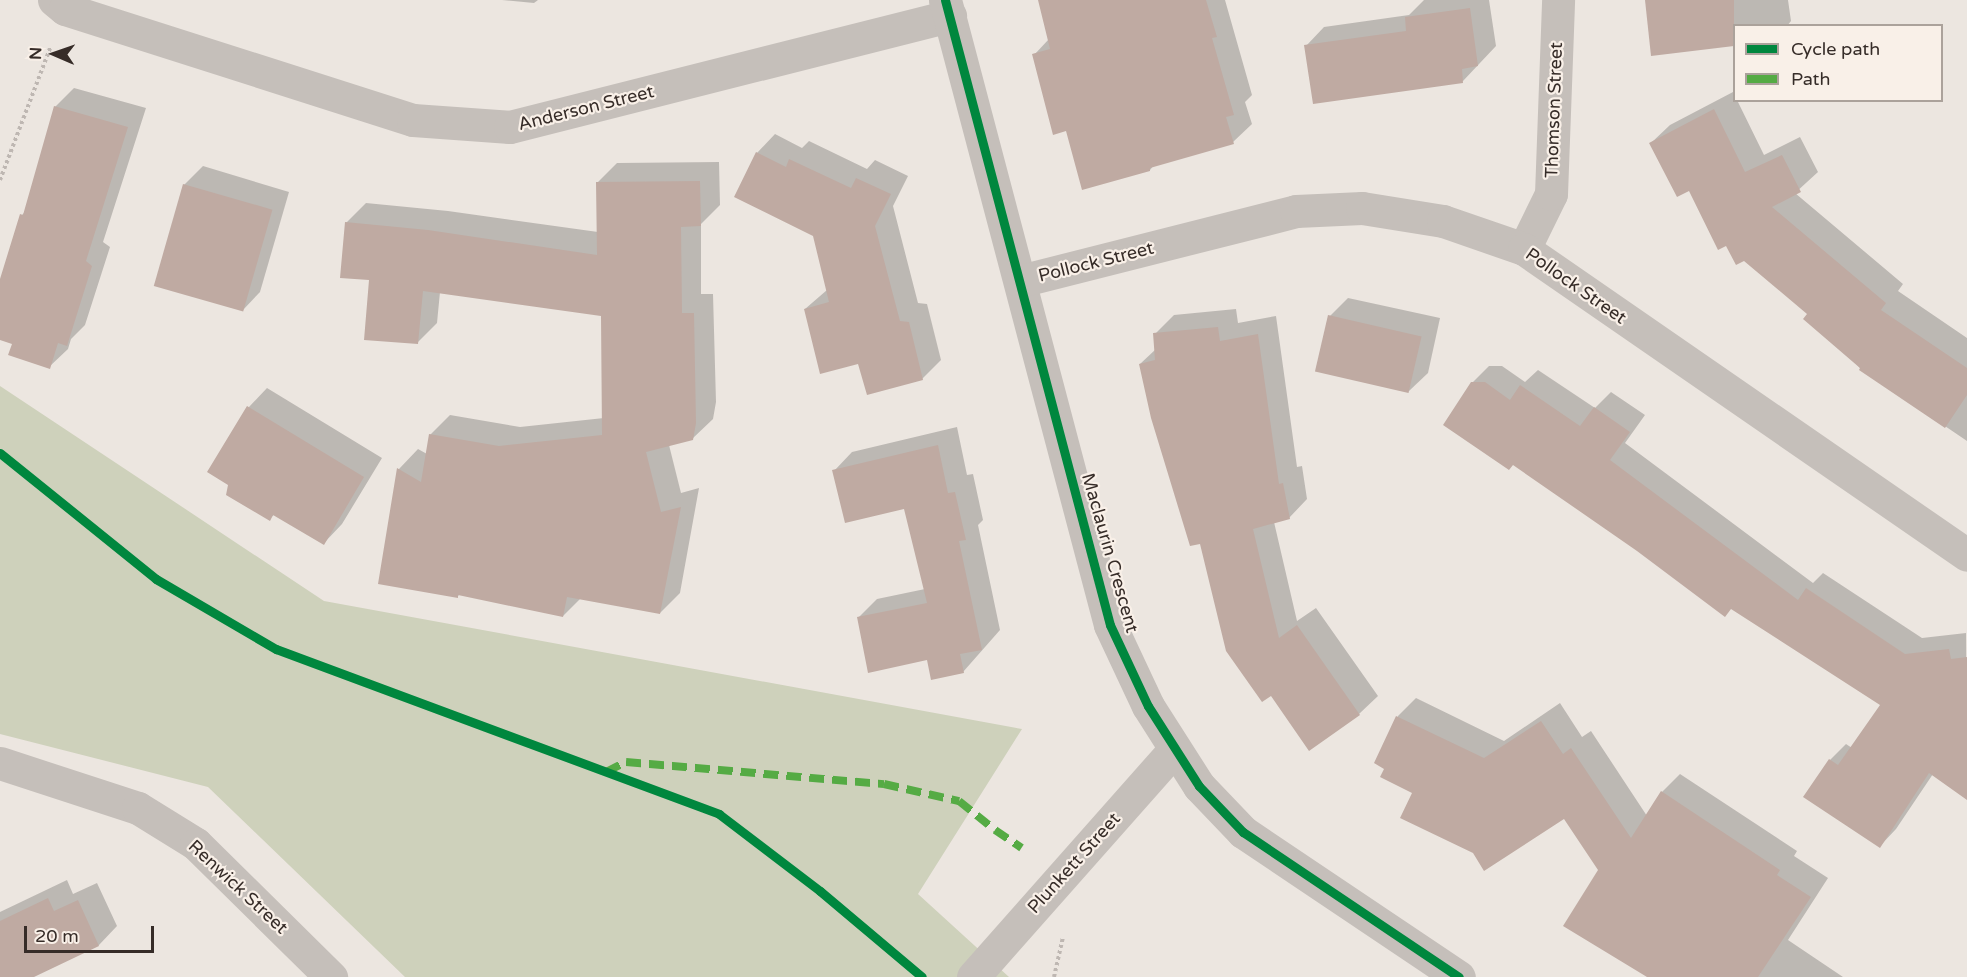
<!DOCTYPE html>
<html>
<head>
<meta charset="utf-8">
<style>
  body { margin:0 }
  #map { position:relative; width:1967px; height:977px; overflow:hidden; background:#ece6e0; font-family:"Varela Round",sans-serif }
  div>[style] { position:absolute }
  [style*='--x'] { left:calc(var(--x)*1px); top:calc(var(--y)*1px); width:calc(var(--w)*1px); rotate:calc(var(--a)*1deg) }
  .green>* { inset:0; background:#ced1bb }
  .shadow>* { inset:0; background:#0003 }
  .building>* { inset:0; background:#bfaaa2; transform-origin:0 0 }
  .path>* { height:4px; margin-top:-2px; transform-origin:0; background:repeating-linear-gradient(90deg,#beb7b2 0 3px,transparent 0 6px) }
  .minor>* { height:33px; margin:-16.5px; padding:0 16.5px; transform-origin:16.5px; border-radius:16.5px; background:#c5bfba }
  .quiet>* { height:8px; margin-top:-4px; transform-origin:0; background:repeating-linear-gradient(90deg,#55ab44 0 15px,transparent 0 23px) }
  .cycleway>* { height:9px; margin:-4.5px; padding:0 4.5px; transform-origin:4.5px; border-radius:4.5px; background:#00873e }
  span { translate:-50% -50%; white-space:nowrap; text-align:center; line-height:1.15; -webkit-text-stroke:4.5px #f9f0e8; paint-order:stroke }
  .street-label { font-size:18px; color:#362c28 }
  .legend { position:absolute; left:1733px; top:24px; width:210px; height:78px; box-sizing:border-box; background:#f9f0e8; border:2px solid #aba29b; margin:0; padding:8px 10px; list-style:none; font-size:18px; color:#362c28 }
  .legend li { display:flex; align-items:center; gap:12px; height:30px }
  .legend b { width:30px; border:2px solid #aba29b }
  .north { position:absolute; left:24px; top:24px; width:60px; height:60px; -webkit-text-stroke:4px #f9f0e8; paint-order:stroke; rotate:272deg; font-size:16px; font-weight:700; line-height:24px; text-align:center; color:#362c28 }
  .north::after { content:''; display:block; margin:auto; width:21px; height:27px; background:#362c28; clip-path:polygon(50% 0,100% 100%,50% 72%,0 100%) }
  .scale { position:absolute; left:24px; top:926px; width:130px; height:27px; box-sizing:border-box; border:3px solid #362c28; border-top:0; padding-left:8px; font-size:18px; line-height:21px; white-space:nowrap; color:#362c28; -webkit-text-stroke:4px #f9f0e8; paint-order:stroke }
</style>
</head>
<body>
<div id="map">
  <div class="green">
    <div style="clip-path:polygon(0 386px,324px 601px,1022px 729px,918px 894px,1009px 977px,405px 977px,208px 787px,0 734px)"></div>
  </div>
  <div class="shadow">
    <div style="clip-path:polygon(502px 0,538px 0,534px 3px)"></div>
    <div style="clip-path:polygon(1040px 0,1225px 0,1252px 95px,1245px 102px,1252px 124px,1233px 142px,1154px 165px,1150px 170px,1067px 130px,1034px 55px,1049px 39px)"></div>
    <div style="clip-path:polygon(1424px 0,1489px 0,1496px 46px,1463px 81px,1306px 46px,1324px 27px,1409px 15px)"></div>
    <div style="clip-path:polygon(1648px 0,1788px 0,1791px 21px,1787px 26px,1734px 26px,1734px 44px,1652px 54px)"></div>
    <div style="clip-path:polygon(74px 88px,146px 108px,103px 242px,110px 247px,85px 325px,71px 339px,68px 349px,49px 367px,14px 343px,0 338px,0 283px,22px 215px,26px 211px,55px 107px)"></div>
    <div style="clip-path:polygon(1733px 92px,1734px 100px,1737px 100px,1764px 155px,1800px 137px,1818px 172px,1795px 193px,1903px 284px,1898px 291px,1967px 338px,1967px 441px,1861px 369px,1809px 313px,1727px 244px,1690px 189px,1651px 143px,1670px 125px)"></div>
    <div style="clip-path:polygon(775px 134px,802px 148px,809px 141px,867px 169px,875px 160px,908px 176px,893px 206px,918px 303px,927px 304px,941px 360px,922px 379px,860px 363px,805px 309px,827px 290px,815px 234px,757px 153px)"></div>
    <div style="clip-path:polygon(719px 162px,720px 205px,701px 224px,701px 294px,713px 294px,716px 402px,713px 419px,692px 439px,669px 445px,681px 493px,699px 488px,680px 593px,660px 613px,581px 598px,563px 616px,460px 594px,457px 597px,379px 583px,399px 469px,418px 449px,427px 454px,430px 435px,450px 415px,520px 427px,604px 418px,602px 315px,440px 292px,437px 323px,417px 343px,370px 279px,346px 223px,366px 203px,448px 211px,598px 232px,597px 183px,617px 163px)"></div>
    <div style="clip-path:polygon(203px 166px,289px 192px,260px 292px,242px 311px,184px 185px)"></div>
    <div style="clip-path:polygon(1348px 298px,1440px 318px,1428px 373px,1409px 391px,1330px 316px)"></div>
    <div style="clip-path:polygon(1236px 309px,1238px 323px,1276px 316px,1297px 467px,1302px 466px,1307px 499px,1289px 518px,1274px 522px,1297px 621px,1316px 608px,1378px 696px,1359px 714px,1271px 694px,1201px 542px,1140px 364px,1156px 349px,1155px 334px,1174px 315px)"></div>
    <div style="clip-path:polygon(1489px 366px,1502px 366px,1525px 382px,1538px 370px,1595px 408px,1611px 392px,1645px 415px,1625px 443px,1813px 583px,1823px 573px,1922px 638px,1966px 633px,1967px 798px,1933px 774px,1896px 829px,1880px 846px,1830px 760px,1846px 744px,1852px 748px,1883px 705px,1472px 383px)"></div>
    <div style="clip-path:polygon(267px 388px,382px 458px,342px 524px,324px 543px,275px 514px,269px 519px,230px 484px,209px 472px,249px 407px)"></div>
    <div style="clip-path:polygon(957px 427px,967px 475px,973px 474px,983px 520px,978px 525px,1000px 630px,963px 672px,859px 617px,877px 599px,925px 589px,905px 507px,834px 471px,852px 452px)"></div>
    <div style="clip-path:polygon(1416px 698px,1504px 741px,1560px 703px,1582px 737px,1591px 731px,1647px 816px,1662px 792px,1680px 774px,1797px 851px,1794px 856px,1828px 878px,1788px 940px,1843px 977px,1650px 977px,1600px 870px,1564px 817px,1474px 852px,1414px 793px,1386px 768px,1376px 763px,1398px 716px)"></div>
    <div style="clip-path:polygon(67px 880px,73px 894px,97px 883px,117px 926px,99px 945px,31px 977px,4px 977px,0 968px,0 912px)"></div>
  </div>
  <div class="building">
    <div style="clip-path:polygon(1038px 0,1206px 0,1217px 37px,1212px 38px,1234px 115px,1226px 117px,1234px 144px,1150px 168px,1150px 171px,1082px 190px,1066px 131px,1053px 135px,1032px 54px,1050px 49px)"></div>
    <div style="clip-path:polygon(1645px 0,1734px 0,1734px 46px,1651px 56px)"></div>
    <div style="clip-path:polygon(1470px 8px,1478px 66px,1462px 69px,1463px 83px,1313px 104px,1304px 45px,1406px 31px,1405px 17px)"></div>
    <div style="clip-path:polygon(54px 106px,128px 127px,86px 261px,92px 266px,67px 346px,58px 343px,50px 369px,8px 355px,12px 344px,0 340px,0 279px,20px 214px,23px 215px)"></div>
    <div style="clip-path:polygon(1714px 109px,1745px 172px,1782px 155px,1801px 192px,1772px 207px,1886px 303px,1881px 310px,1967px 368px,1967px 395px,1945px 428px,1859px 370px,1860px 368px,1803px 319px,1807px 314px,1744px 261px,1736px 265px,1726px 246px,1718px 250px,1689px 191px,1677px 197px,1649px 143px)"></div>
    <div style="clip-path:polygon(756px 152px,786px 167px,789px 159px,851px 188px,856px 178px,891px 194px,875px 226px,900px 321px,909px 322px,923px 380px,867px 395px,858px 364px,820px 374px,804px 309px,829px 302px,813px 236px,734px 197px)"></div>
    <div style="clip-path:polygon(700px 181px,701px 226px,681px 227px,682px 313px,694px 313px,696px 423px,693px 440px,646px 452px,661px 512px,681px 507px,660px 614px,567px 597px,563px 617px,458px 595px,458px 598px,378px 584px,397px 468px,421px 482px,429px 434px,499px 446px,602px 435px,601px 316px,423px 291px,418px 344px,364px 340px,369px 280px,340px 278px,345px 222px,428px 230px,597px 255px,596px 182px)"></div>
    <div style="left:183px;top:184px;width:93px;height:106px;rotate:16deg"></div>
    <div style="left:1328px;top:315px;width:96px;height:58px;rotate:13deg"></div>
    <div style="clip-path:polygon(1218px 327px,1220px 341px,1258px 334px,1279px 484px,1283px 483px,1290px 519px,1253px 529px,1279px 638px,1297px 625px,1360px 715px,1309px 751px,1271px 696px,1262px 702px,1226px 651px,1200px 544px,1190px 546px,1151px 418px,1139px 364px,1155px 360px,1153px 333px)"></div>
    <div style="clip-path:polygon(1471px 382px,1485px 382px,1510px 400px,1520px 385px,1580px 426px,1594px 407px,1630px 432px,1610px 460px,1798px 600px,1806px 588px,1905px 654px,1949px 649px,1951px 659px,1967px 657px,1967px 800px,1929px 773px,1880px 848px,1803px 797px,1829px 759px,1838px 765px,1880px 705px,1731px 609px,1725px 617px,1637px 551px,1513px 465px,1509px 470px,1443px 425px)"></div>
    <div style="clip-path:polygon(247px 406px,364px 477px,324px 545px,273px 515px,270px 521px,226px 495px,228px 485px,207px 472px)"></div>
    <div style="clip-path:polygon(938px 445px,948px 493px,955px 492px,966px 540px,959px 541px,982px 650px,960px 654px,964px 673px,931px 680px,927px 660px,868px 673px,857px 617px,927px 603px,904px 509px,845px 523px,832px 470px)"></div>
    <div style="clip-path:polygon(1396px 716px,1484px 758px,1541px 721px,1563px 754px,1571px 748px,1631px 838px,1661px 791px,1780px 870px,1777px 875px,1811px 897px,1758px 977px,1647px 977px,1563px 926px,1598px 870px,1564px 819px,1484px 871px,1473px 853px,1400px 818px,1412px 793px,1380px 777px,1384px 769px,1374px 763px)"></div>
    <div style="clip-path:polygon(48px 898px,54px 911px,78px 900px,99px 946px,34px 977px,0 977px,0 921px)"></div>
  </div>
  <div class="path">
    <div style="--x:0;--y:180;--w:143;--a:-69.2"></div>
    <div style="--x:1054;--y:977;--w:41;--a:-77.3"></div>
  </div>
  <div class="minor">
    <div style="--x:54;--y:0;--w:14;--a:39"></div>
    <div style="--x:65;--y:9;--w:365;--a:17.7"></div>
    <div style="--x:413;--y:120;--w:97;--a:4.1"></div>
    <div style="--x:510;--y:127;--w:454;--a:-14.2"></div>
    <div style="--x:945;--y:0;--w:646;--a:75.21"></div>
    <div style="--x:1110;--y:625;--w:89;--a:64.9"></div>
    <div style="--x:1148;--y:706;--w:95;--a:57.5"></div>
    <div style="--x:1199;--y:786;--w:64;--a:46.3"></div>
    <div style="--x:1243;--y:832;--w:260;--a:33.9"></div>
    <div style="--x:1524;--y:249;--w:61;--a:-63.9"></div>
    <div style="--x:1551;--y:194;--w:194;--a:-87.9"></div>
    <div style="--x:1020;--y:281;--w:285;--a:-14.2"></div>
    <div style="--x:1296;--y:211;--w:66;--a:-2.6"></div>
    <div style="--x:1362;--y:208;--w:82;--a:9.1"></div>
    <div style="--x:1443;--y:221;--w:86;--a:19.1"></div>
    <div style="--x:1524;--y:249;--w:538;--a:34.63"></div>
    <div style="--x:0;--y:763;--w:145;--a:18.1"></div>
    <div style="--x:138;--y:808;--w:68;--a:31.8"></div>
    <div style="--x:196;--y:844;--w:190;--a:44.6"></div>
    <div style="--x:973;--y:977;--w:303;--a:-48.5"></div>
  </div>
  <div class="quiet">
    <div style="--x:606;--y:772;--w:22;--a:-27"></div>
    <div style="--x:626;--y:762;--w:259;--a:4.9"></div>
    <div style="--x:884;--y:784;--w:77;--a:12.8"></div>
    <div style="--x:959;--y:801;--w:46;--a:38.9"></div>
    <div style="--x:995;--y:830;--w:32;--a:34"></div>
  </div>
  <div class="cycleway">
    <div style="--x:945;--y:0;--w:646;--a:75.21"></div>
    <div style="--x:1110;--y:625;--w:89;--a:64.9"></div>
    <div style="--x:1148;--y:706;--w:95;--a:57.5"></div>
    <div style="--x:1199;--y:786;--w:64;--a:46.3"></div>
    <div style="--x:1243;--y:832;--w:260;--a:33.9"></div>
    <div style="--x:0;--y:453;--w:201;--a:38.9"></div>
    <div style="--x:156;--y:579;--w:139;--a:30.3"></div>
    <div style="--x:276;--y:649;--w:473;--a:20.4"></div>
    <div style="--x:719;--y:814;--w:127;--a:37.3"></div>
    <div style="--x:820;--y:891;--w:133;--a:40.1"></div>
  </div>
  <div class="street-label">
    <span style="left:586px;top:108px;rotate:-14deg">Anderson Street</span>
    <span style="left:1554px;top:110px;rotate:-88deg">Thomson Street</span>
    <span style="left:1096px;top:262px;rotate:-14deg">Pollock Street</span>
    <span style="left:1576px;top:286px;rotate:35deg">Pollock Street</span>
    <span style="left:1110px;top:553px;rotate:74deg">Maclaurin Crescent</span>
    <span style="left:1074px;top:863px;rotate:-48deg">Plunkett Street</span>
    <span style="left:238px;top:887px;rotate:43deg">Renwick Street</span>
  </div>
  <ul class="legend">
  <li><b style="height:8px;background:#00873e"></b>Cycle path</li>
  <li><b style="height:8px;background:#55ab44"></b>Path</li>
  </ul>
  <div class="north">N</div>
  <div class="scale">20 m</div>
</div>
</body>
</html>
